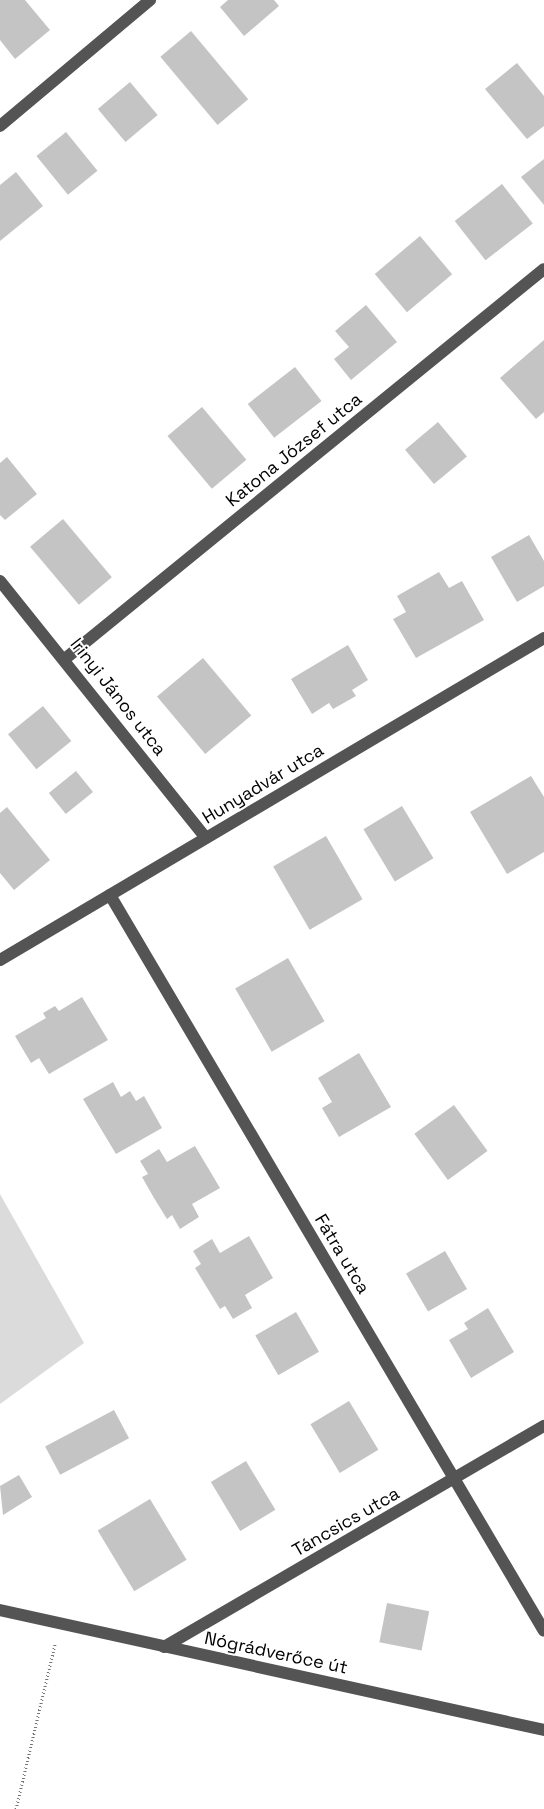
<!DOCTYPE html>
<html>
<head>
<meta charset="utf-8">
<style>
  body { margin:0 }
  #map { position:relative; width:544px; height:1809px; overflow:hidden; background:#fff; font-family:"Space Grotesk",sans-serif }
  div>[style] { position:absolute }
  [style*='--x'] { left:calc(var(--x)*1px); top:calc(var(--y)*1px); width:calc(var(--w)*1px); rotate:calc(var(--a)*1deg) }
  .green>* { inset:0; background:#dbdbdb }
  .building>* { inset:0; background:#c4c4c4; transform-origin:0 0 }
  .path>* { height:3px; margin-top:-1.5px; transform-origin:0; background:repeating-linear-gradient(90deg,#767676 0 1px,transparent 0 3.5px) }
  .minor>* { height:12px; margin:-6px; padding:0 6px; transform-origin:6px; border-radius:6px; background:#545454 }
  span { translate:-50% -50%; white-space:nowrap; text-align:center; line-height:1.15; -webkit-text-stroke:4px #fff; paint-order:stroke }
  .street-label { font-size:18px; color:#000 }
</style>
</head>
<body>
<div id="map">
  <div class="green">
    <div style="clip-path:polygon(0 1194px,84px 1343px,0 1404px)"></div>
  </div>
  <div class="building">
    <div style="clip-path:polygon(0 0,25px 0,50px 30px,15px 59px,0 40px)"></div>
    <div style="clip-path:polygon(228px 0,274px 0,279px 6px,244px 36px,220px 7px)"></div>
    <div style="left:191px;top:31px;width:89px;height:40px;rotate:50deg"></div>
    <div style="clip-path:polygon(517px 63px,544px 96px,544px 126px,527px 139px,485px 89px)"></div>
    <div style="left:130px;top:82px;width:43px;height:42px;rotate:50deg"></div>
    <div style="left:66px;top:132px;width:50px;height:38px;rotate:51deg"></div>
    <div style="clip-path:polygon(544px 159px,544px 205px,521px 177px)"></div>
    <div style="clip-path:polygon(16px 172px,43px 206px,0 241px,0 185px)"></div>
    <div style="left:502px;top:184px;width:50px;height:60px;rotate:52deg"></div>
    <div style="left:420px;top:236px;width:50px;height:59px;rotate:50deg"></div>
    <div style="clip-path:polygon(366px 305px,397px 342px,351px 380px,334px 359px,349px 347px,335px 331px)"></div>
    <div style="clip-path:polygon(544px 340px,544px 412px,536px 419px,500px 378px)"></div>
    <div style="left:295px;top:367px;width:43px;height:60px;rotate:52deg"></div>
    <div style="left:202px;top:407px;width:69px;height:45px;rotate:50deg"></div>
    <div style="left:438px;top:422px;width:45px;height:43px;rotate:50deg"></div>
    <div style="clip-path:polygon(7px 457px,37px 494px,5px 520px,0 515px,0 463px)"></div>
    <div style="left:63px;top:519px;width:76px;height:43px;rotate:50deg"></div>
    <div style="clip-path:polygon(529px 535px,544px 561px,544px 586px,517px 602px,491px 557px)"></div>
    <div style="clip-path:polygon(439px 572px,449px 588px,462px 581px,484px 620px,416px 658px,393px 619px,406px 612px,397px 596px)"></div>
    <div style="clip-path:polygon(348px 645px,368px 680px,352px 690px,356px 696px,333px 709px,329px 703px,312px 714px,291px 679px)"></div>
    <div style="left:203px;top:658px;width:75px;height:60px;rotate:50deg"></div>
    <div style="left:43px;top:706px;width:45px;height:45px;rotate:51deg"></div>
    <div style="left:76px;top:771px;width:27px;height:35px;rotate:51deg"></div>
    <div style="clip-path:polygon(531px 776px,544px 797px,544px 852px,507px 874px,470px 812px)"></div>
    <div style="left:402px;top:806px;width:61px;height:45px;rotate:59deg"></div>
    <div style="clip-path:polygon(7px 807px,50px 860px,14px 890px,0 873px,0 813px)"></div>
    <div style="left:326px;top:836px;width:73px;height:61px;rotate:60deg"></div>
    <div style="left:288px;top:958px;width:73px;height:61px;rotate:60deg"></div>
    <div style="clip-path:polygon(82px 997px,108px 1040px,49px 1074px,39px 1058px,31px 1063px,15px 1036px,46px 1018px,43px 1013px,55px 1006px,59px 1011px)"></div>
    <div style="clip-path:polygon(359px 1053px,391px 1107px,339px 1137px,322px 1108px,332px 1102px,318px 1078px)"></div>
    <div style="clip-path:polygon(113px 1082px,121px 1097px,130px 1091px,136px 1101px,144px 1096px,162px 1128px,116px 1154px,83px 1099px)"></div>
    <div style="left:454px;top:1105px;width:57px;height:49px;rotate:54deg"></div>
    <div style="clip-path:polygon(195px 1146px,220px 1188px,192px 1204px,199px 1217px,180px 1229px,172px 1215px,167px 1219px,154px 1198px,142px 1177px,148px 1174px,140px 1161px,159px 1149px,167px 1162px)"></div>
    <div style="clip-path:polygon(249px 1236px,273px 1278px,245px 1295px,252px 1308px,233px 1319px,225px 1306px,220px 1309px,195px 1268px,201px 1264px,193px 1251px,212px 1239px,220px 1253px)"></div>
    <div style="left:445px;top:1251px;width:44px;height:45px;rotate:60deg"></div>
    <div style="clip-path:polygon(488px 1308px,514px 1352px,471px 1378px,449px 1340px,468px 1329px,464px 1323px)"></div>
    <div style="left:296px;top:1312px;width:46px;height:47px;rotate:60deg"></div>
    <div style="left:349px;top:1401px;width:57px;height:45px;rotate:59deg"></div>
    <div style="left:114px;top:1410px;width:32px;height:78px;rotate:62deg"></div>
    <div style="left:246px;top:1461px;width:57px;height:41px;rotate:59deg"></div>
    <div style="clip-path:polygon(19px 1475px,32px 1497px,3px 1515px,0 1486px)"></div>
    <div style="left:150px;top:1499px;width:71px;height:61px;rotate:59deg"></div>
    <div style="left:387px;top:1603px;width:43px;height:40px;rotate:11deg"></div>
  </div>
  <div class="path">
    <div style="--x:16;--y:1809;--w:170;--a:-76.7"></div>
  </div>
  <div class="minor">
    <div style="--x:0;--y:126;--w:196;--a:-40"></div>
    <div style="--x:0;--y:581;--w:329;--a:51.3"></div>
    <div style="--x:66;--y:658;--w:616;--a:-39.14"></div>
    <div style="--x:110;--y:895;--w:854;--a:59.47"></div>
    <div style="--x:0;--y:960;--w:632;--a:-30.62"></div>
    <div style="--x:0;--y:1610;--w:557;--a:12.44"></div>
    <div style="--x:164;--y:1647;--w:440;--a:-30.2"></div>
  </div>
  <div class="street-label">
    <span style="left:294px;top:450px;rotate:-39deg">Katona József utca</span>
    <span style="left:118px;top:697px;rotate:52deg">Irinyi János utca</span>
    <span style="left:263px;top:784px;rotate:-31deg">Hunyadvár utca</span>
    <span style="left:342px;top:1254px;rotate:59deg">Fátra utca</span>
    <span style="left:346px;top:1522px;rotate:-30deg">Táncsics utca</span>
    <span style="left:276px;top:1653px;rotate:12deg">Nógrádverőce út</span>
  </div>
</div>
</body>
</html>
